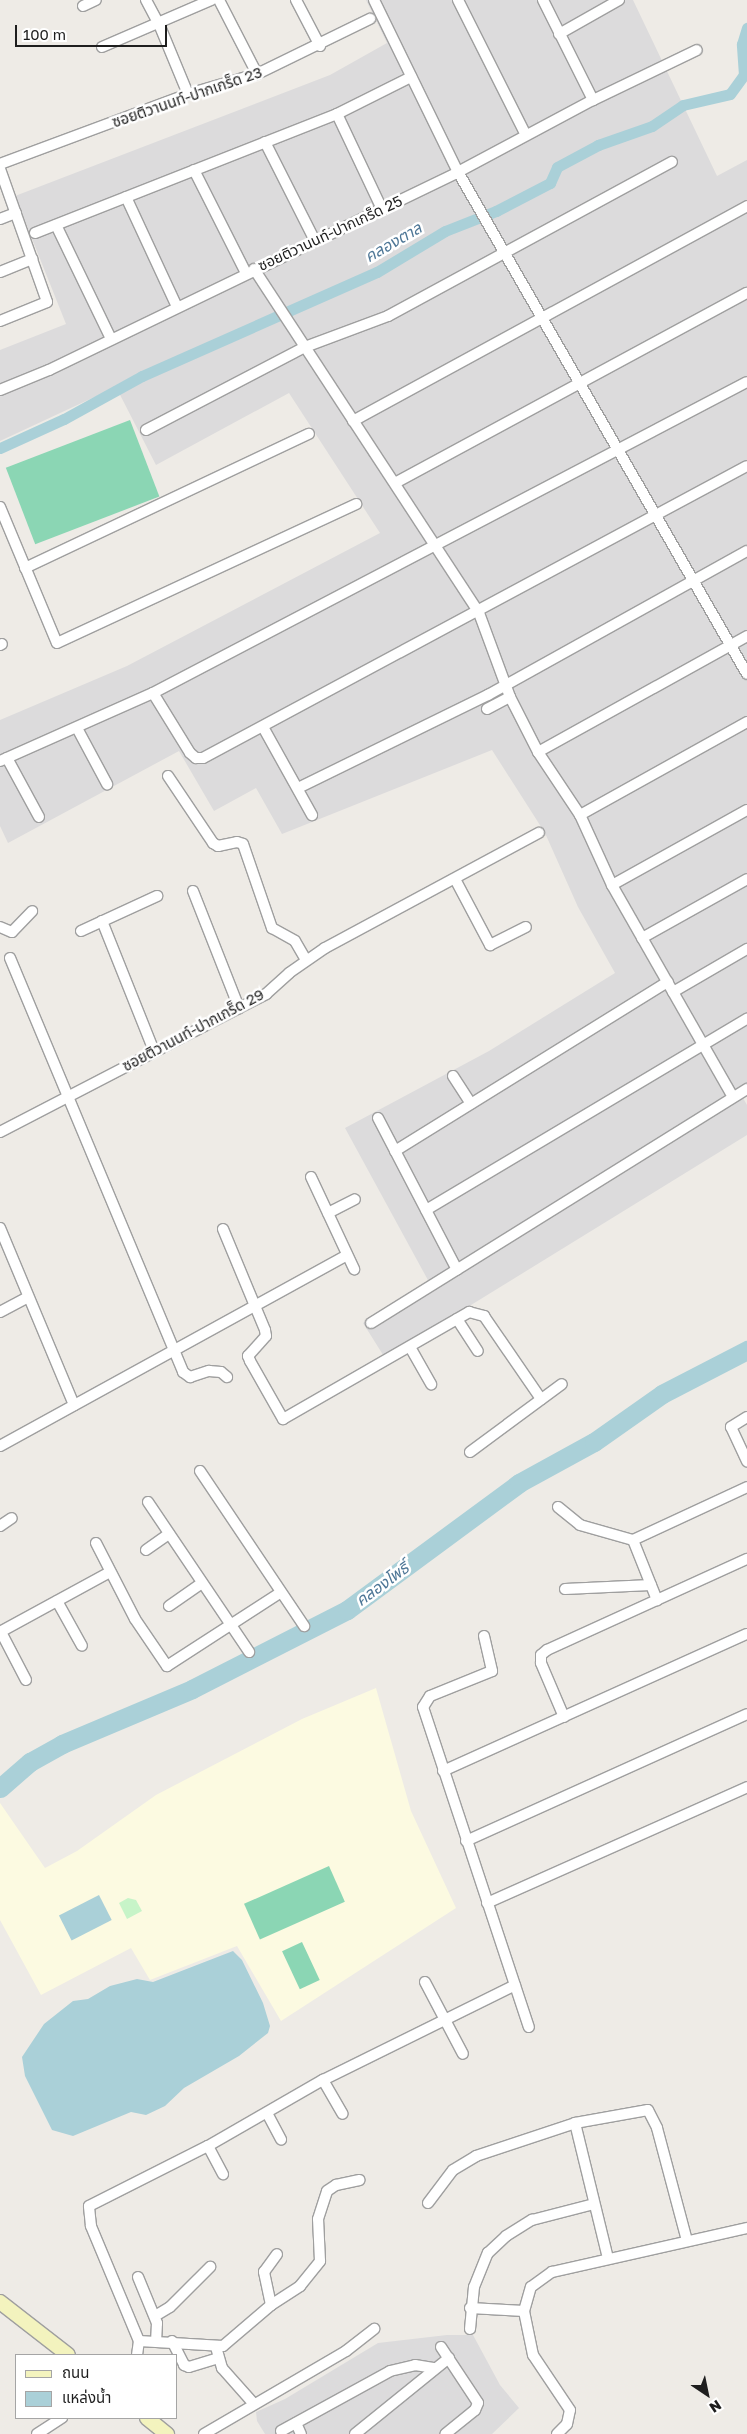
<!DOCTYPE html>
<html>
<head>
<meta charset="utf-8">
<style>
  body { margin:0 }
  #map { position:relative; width:747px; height:2434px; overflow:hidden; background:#eeebe6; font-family:"Golos Text","Noto Sans Thai",sans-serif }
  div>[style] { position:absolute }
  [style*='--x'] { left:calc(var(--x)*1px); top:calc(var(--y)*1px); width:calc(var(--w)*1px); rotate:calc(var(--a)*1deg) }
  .residential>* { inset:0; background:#dcdbdc }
  .education>* { inset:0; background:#fcfae1 }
  .park>* { inset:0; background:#c7f4c8 }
  .pitch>* { inset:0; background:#8bd6b4; transform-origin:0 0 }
  .water>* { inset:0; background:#aad0d8; transform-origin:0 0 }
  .canal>* { height:11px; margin:-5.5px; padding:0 5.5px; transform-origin:5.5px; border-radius:5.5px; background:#aad0d8 }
  .river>* { height:19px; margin:-9.5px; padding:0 9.5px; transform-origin:9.5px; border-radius:9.5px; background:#aad0d8 }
  .roads { filter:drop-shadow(1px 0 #9f9f9f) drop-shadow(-1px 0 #9f9f9f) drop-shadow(0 1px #9f9f9f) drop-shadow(0 -1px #9f9f9f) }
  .street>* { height:10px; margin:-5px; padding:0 5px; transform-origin:5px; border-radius:5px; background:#fff }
  .secondary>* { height:14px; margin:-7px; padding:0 7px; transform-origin:7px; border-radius:7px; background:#f3f3be }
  span { translate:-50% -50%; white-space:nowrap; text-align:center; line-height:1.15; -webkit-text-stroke:5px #fff; paint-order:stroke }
  .street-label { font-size:15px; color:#1e1e1e }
  .water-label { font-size:16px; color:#4d7696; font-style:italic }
  .legend { position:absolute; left:15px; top:2354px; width:162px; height:65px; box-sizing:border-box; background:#fff; border:1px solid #a5a5a5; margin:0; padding:6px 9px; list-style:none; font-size:15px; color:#1e1e1e }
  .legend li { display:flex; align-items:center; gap:10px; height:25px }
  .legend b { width:25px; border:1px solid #a5a5a5 }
  .north { position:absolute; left:682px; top:2369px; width:50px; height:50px; -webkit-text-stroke:4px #fff; paint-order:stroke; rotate:146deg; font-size:14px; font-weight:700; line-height:20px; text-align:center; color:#1e1e1e }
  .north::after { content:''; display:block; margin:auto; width:18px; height:22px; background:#1e1e1e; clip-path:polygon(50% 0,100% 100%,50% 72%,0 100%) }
  .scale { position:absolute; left:15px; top:25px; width:152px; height:22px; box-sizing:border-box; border:2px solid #1e1e1e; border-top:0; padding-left:6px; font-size:15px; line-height:18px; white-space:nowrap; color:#1e1e1e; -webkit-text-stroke:4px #fff; paint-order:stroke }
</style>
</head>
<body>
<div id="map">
  <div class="residential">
    <div style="clip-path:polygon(366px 0,633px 0,717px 176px,747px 160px,747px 1095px,743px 1098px,747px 1105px,747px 1135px,385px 1358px,363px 1323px,429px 1282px,345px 1128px,489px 1051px,615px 973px,578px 907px,545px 833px,492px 750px,282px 834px,256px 788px,214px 811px,179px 751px,8px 843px,0 826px,0 720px,127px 666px,380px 533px,289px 393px,156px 465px,116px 387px,0 441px,0 350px,66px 324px,15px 196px,330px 75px,387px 43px)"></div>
    <div style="clip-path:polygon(447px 2335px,473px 2335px,500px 2385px,519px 2408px,492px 2434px,265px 2434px,257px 2421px,256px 2412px,285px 2399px,378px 2343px)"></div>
  </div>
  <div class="education">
    <div style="clip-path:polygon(376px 1688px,411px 1811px,456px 1908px,281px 2021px,237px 1946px,150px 1980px,131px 1948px,41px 1995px,0 1920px,0 1803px,45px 1868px,77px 1851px,156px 1795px,302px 1719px)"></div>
  </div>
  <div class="park">
    <div style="clip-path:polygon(128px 1898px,136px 1900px,142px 1911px,127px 1919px,119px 1903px)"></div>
  </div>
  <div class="pitch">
    <div style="left:130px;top:420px;width:82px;height:133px;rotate:69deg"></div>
    <div style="left:329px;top:1866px;width:39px;height:93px;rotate:66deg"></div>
    <div style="left:302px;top:1942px;width:42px;height:22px;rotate:65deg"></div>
  </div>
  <div class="water">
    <div style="left:99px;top:1895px;width:28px;height:45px;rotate:63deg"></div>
    <div style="clip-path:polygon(233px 1951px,242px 1960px,263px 2003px,270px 2026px,268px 2033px,239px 2056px,184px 2088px,165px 2106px,146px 2115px,131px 2112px,73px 2136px,52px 2130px,25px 2076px,22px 2057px,44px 2024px,73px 2001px,88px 1999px,110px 1986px,137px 1979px,153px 1982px)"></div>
  </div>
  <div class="canal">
    <div style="--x:0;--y:448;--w:70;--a:-24.4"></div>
    <div style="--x:64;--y:419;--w:89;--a:-28.9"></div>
    <div style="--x:142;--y:376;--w:257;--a:-23.9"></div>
    <div style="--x:377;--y:272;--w:79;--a:-31.1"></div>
    <div style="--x:445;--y:231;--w:55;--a:-21.4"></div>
    <div style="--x:496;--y:211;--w:61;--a:-27.4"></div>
    <div style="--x:550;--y:183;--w:17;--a:-66"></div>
    <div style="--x:557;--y:167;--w:47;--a:-28.2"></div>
    <div style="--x:598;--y:145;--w:57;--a:-19.4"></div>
    <div style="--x:652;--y:126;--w:37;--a:-34"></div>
    <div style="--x:683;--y:105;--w:48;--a:-13.2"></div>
    <div style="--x:730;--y:94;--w:24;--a:-54"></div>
    <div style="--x:744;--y:75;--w:31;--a:-94"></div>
    <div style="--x:742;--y:44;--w:17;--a:-73"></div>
  </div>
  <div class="river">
    <div style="--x:0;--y:1788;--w:40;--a:-41"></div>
    <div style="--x:30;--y:1762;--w:37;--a:-29"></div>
    <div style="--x:62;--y:1744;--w:141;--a:-22.9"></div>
    <div style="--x:192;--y:1689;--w:174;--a:-27"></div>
    <div style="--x:347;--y:1610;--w:214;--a:-36.4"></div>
    <div style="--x:519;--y:1483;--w:85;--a:-28.7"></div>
    <div style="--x:594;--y:1442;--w:83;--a:-35.2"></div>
    <div style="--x:662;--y:1394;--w:96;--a:-27.4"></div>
  </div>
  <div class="roads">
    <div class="street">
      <div style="--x:146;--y:0;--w:27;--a:62"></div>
      <div style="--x:159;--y:24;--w:76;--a:67.5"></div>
      <div style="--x:219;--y:0;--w:83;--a:62.8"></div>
      <div style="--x:296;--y:0;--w:52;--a:62.4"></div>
      <div style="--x:374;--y:0;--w:191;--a:64"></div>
      <div style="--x:458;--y:172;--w:579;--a:60.07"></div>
      <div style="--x:458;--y:0;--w:151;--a:63.3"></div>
      <div style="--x:543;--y:0;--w:112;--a:63.4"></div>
      <div style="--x:83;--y:6;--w:14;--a:-25"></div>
      <div style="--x:559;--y:34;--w:69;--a:-29.5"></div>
      <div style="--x:102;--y:47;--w:119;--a:-23.3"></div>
      <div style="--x:337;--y:114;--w:105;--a:64.7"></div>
      <div style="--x:265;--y:142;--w:111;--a:63.2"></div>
      <div style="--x:0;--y:164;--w:201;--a:-20.4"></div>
      <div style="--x:188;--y:94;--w:72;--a:-16.2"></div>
      <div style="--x:257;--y:74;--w:126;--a:-26"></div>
      <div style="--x:0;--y:169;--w:141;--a:70.5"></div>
      <div style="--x:47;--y:302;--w:51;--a:158"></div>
      <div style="--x:194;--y:170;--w:115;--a:63.2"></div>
      <div style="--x:126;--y:197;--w:121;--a:65.1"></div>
      <div style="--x:0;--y:219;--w:17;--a:-21"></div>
      <div style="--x:56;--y:225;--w:127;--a:64.2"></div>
      <div style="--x:35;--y:233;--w:325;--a:-21.5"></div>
      <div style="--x:337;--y:114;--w:83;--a:-26.6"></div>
      <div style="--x:254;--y:269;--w:411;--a:56.8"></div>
      <div style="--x:479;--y:613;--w:90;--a:69.7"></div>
      <div style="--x:510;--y:697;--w:62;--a:63"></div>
      <div style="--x:538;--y:752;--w:76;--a:56.3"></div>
      <div style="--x:580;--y:815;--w:77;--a:65.4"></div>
      <div style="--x:612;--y:885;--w:244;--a:60.3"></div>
      <div style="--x:0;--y:272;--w:35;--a:-22"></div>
      <div style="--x:0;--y:390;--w:53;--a:-22.2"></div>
      <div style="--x:49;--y:370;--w:454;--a:-25.8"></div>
      <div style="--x:458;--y:172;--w:153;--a:-28.1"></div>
      <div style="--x:593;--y:100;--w:115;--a:-25.7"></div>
      <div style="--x:353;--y:421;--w:449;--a:-28.6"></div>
      <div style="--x:146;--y:430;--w:179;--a:-27.6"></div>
      <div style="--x:305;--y:347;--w:89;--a:-20.5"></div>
      <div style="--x:388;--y:316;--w:323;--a:-28.5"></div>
      <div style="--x:395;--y:483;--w:400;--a:-28.4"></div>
      <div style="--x:0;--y:507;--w:147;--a:67.3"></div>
      <div style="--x:57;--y:643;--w:330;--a:-24.9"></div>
      <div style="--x:25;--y:568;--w:314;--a:-25.3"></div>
      <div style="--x:0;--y:645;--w:2;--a:-27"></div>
      <div style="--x:153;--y:693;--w:70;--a:58.3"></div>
      <div style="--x:190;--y:753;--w:8;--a:40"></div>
      <div style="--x:196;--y:758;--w:7;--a:0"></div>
      <div style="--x:203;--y:758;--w:617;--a:-28.23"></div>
      <div style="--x:487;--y:709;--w:26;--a:-28"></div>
      <div style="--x:263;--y:727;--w:101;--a:60.9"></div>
      <div style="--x:77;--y:728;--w:64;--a:61.8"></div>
      <div style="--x:538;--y:752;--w:239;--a:-29"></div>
      <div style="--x:7;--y:758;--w:67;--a:61.5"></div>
      <div style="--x:0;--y:761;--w:167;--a:-24"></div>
      <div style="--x:153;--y:693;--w:670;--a:-27.64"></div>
      <div style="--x:168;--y:776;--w:81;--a:56.1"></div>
      <div style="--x:213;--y:843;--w:6;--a:31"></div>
      <div style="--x:218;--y:846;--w:19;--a:-12"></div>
      <div style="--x:237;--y:842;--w:6;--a:18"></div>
      <div style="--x:243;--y:844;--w:89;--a:71"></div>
      <div style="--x:272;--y:928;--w:26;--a:29"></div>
      <div style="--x:295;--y:941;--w:22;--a:60"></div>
      <div style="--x:298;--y:788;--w:212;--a:-26.1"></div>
      <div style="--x:488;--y:695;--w:296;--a:-29.1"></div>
      <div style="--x:580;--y:815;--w:191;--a:-29.1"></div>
      <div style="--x:455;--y:879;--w:75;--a:62.1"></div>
      <div style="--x:490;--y:945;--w:40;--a:-26.6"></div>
      <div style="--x:612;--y:885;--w:154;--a:-29.1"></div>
      <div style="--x:193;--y:891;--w:126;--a:68.5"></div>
      <div style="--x:102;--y:921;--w:140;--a:68.2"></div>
      <div style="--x:0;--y:927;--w:13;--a:23"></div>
      <div style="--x:12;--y:932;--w:29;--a:-46"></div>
      <div style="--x:81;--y:931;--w:84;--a:-24.7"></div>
      <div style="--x:642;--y:938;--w:120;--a:-29.3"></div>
      <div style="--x:10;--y:958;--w:449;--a:67.3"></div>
      <div style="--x:183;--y:1372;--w:9;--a:36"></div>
      <div style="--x:190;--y:1377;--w:20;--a:-18"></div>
      <div style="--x:209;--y:1371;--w:12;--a:5"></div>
      <div style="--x:221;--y:1372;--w:8;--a:40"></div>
      <div style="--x:673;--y:992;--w:86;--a:-30.2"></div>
      <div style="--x:453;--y:1076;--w:33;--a:57"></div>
      <div style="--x:378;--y:1118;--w:171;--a:62.5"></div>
      <div style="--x:0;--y:1132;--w:300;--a:-27.4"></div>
      <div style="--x:266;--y:994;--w:31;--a:-42"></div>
      <div style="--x:289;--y:973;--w:44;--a:-34.8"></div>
      <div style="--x:325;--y:948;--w:243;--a:-28.3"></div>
      <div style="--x:395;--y:1151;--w:321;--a:-31.8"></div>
      <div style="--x:311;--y:1177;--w:102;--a:64.9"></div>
      <div style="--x:426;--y:1210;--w:374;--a:-30.8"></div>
      <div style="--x:328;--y:1213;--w:30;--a:-27"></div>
      <div style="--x:0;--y:1228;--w:192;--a:67.3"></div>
      <div style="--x:223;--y:1229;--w:109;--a:67.4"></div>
      <div style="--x:265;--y:1330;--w:6;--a:81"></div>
      <div style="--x:266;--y:1336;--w:27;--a:132"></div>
      <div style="--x:248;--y:1356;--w:5;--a:68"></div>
      <div style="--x:250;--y:1361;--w:67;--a:60.4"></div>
      <div style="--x:283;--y:1419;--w:215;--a:-29.9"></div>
      <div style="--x:469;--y:1312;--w:16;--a:15"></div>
      <div style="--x:484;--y:1316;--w:101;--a:55.5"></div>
      <div style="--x:0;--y:1312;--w:32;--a:-28"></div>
      <div style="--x:457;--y:1319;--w:38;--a:57"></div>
      <div style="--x:371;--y:1323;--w:443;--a:-31.9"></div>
      <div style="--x:410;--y:1347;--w:43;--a:60.4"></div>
      <div style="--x:747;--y:1417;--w:19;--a:148"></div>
      <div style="--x:731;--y:1427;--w:38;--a:65"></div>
      <div style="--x:0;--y:1446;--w:396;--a:-28.8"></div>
      <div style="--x:470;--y:1452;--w:114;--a:-36.5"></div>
      <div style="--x:200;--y:1471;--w:187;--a:56.1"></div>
      <div style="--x:148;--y:1502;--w:181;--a:56"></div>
      <div style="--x:558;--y:1507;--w:28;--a:39"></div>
      <div style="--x:580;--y:1525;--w:55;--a:15.8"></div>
      <div style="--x:633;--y:1540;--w:126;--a:-24.9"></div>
      <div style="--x:0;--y:1526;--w:14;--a:-34"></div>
      <div style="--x:633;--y:1540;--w:65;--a:68.2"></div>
      <div style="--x:96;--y:1543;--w:85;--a:62.8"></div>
      <div style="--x:135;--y:1619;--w:57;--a:55.8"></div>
      <div style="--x:167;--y:1666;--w:135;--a:-32.9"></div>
      <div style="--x:146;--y:1550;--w:28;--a:-35"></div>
      <div style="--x:565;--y:1589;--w:86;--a:-2.7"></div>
      <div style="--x:57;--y:1601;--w:51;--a:60.9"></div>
      <div style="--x:169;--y:1606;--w:40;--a:-34.9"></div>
      <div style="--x:0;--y:1632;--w:125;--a:-28.6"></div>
      <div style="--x:1;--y:1632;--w:54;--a:62.5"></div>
      <div style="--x:484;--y:1636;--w:36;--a:77"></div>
      <div style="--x:492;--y:1671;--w:67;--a:158"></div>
      <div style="--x:430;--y:1696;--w:13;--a:122"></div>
      <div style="--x:423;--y:1707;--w:337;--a:71.7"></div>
      <div style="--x:564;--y:1717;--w:59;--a:-113.1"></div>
      <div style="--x:541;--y:1663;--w:8;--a:-90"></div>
      <div style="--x:541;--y:1655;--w:8;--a:-40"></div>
      <div style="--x:547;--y:1650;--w:220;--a:-24.5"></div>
      <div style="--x:443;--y:1771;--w:333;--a:-24.3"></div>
      <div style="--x:466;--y:1841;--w:308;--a:-24.3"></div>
      <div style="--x:487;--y:1903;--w:285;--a:-24"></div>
      <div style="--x:425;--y:1982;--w:81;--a:62.2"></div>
      <div style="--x:323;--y:2080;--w:39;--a:60"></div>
      <div style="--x:267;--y:2113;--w:30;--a:62"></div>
      <div style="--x:575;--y:2123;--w:139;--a:76.3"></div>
      <div style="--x:208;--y:2146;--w:32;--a:62"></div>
      <div style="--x:428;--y:2203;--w:41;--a:-52.9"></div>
      <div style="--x:453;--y:2170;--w:27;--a:-31"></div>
      <div style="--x:476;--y:2156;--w:104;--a:-18.4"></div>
      <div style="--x:575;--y:2123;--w:74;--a:-10.1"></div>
      <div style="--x:648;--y:2110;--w:20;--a:63"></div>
      <div style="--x:657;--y:2128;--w:117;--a:75.1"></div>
      <div style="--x:138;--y:2277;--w:50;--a:67.6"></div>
      <div style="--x:157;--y:2323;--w:17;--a:93"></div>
      <div style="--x:271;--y:2305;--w:35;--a:-33"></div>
      <div style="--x:300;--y:2286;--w:32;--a:-51"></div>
      <div style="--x:320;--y:2261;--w:42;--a:-92.7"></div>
      <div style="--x:318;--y:2219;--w:29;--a:-72"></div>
      <div style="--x:327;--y:2191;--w:11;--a:-34"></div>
      <div style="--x:336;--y:2185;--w:24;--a:-12"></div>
      <div style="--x:470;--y:2308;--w:54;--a:3.2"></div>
      <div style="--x:155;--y:2316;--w:17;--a:-31"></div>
      <div style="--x:170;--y:2307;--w:57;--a:-45"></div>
      <div style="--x:470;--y:2329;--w:42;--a:-84.6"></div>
      <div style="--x:474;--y:2287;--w:37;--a:-68"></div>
      <div style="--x:488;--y:2253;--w:25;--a:-43"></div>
      <div style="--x:506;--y:2236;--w:31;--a:-32"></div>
      <div style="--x:532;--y:2220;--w:64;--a:-14.5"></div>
      <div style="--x:139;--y:2341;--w:84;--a:3.4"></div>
      <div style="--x:223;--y:2346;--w:63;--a:-40.5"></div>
      <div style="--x:271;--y:2305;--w:34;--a:-102"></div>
      <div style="--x:264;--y:2272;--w:22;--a:-54"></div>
      <div style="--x:172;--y:2341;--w:27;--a:63"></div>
      <div style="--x:184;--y:2365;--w:5;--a:22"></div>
      <div style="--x:189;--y:2367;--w:30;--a:-17"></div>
      <div style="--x:216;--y:2347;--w:22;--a:74"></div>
      <div style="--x:222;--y:2368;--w:48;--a:48.4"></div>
      <div style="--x:441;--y:2347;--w:67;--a:56.5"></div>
      <div style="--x:478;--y:2403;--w:8;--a:113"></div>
      <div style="--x:475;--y:2410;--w:38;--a:141"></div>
      <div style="--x:137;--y:2355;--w:14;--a:-82"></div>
      <div style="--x:139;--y:2341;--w:125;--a:-112.7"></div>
      <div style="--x:91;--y:2226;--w:20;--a:-96"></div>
      <div style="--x:89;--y:2206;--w:133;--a:-26.8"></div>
      <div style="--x:208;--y:2146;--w:133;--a:-29.9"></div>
      <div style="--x:323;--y:2080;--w:214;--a:-26.3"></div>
      <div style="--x:296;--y:2423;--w:12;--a:66"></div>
      <div style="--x:281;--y:2431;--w:124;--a:-28.8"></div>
      <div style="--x:390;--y:2371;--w:26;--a:-13"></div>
      <div style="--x:415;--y:2365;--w:20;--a:9"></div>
      <div style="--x:37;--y:2434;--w:30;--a:-33"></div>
      <div style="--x:204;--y:2434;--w:164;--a:-30.3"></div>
      <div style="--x:346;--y:2351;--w:36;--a:-38"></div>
      <div style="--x:355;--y:2434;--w:121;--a:-39"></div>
      <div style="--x:557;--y:2434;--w:14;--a:-45"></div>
      <div style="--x:567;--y:2424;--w:14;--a:-78"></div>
      <div style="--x:570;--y:2410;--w:66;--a:-123.9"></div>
      <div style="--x:533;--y:2355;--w:45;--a:-101.6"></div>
      <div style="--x:524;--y:2311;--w:25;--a:-74"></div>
      <div style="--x:531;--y:2287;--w:26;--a:-36"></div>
      <div style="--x:552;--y:2272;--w:200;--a:-12.7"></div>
    </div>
    <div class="secondary">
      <div style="--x:0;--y:2302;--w:86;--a:37.9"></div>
      <div style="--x:147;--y:2418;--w:26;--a:39"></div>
    </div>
  </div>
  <div class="street-label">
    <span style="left:187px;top:97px;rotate:-19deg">ซอยติวานนท์-ปากเกร็ด 23</span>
    <span style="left:330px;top:233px;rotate:-25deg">ซอยติวานนท์-ปากเกร็ด 25</span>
    <span style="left:193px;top:1030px;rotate:-28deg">ซอยติวานนท์-ปากเกร็ด 29</span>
  </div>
  <div class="water-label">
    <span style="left:393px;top:242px;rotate:-30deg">คลองตาล</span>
    <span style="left:382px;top:1584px;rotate:-36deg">คลองโพธิ์</span>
  </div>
  <ul class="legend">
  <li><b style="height:6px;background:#f3f3be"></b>ถนน</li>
  <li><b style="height:14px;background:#aad0d8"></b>แหล่งน้ำ</li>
  </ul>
  <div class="north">N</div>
  <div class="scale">100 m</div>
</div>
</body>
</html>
